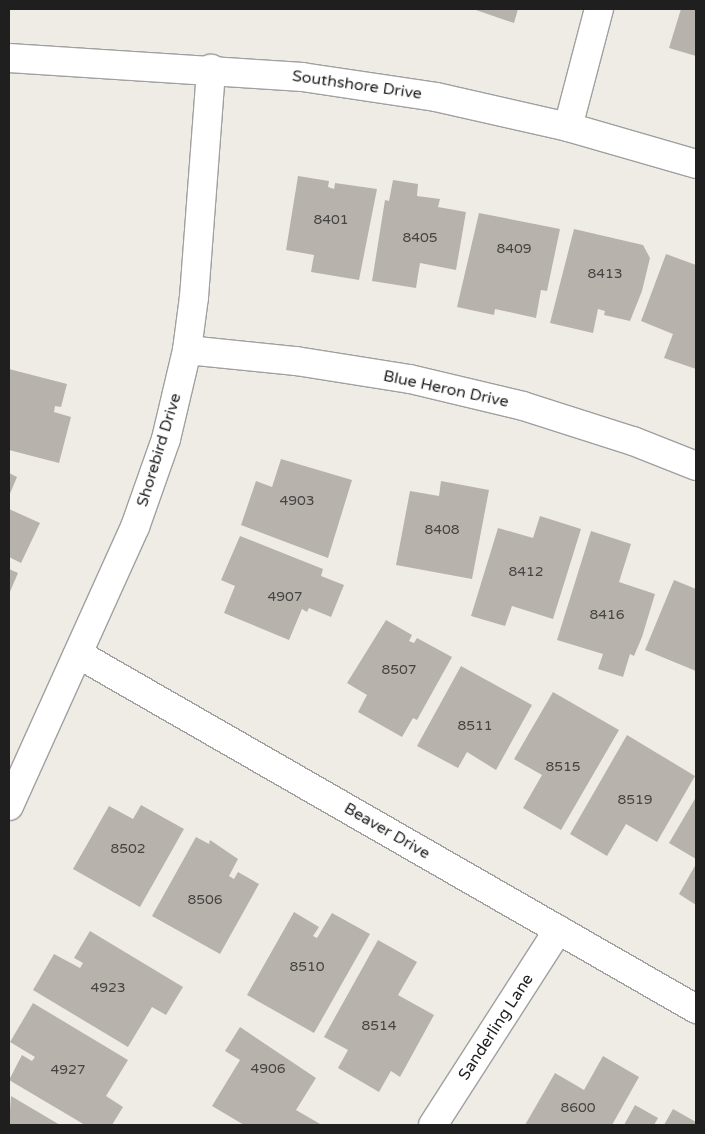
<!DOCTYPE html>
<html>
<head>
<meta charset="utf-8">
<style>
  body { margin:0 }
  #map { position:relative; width:705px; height:1134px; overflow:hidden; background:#efece6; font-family:"Varela Round",sans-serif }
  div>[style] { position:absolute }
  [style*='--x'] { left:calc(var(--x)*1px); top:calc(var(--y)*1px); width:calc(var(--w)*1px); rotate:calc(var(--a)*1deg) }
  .building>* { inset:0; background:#b8b2ac }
  .roads { filter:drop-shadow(1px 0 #a0a0a0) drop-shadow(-1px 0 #a0a0a0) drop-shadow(0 1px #a0a0a0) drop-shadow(0 -1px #a0a0a0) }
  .street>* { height:28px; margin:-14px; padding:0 14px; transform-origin:14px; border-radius:14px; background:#fff }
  span { translate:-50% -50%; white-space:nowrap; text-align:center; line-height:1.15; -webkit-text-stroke:4.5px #fff; paint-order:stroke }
  .number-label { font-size:14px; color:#454442 }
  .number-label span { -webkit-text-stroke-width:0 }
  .street-label { font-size:16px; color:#1f1f1f }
  .frame { position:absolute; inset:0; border:10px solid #1f1f1f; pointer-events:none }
</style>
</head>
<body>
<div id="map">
  <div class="building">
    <div style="clip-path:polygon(473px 9px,518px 9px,514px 23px)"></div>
    <div style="clip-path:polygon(681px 9px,696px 9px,696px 56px,669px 48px)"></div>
    <div style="clip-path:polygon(298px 176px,329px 181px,328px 187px,334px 189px,335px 183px,377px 189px,359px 280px,311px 272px,314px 255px,286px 250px)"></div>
    <div style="clip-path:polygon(393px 180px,418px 184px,417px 196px,440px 199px,438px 207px,466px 212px,456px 270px,420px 263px,416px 288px,372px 281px,385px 200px,389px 201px)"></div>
    <div style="clip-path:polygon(479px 213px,560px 229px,547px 291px,541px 290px,536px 318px,495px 309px,494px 315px,457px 307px)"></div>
    <div style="clip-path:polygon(574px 229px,643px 245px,650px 258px,642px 291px,630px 321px,604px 315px,605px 311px,598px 309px,593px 333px,550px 323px)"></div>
    <div style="clip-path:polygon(666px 254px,696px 265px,696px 369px,664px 358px,673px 334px,641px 321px)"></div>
    <div style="clip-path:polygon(9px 369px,67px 384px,61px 407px,55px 406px,54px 412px,71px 417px,59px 463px,9px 450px)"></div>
    <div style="clip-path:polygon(281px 459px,352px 480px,328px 558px,241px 525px,256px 481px,272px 487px)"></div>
    <div style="clip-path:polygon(9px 473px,17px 477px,9px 496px)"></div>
    <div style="clip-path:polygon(441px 481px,489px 490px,472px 579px,396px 565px,410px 491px,439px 496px)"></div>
    <div style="clip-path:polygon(9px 509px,40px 523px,21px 563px,9px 557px)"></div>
    <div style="clip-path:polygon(540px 516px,581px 529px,553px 619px,512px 606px,505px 626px,471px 616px,498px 528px,533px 538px)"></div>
    <div style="clip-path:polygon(591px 531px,631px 544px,619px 582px,655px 594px,642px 637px,634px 656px,630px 654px,623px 677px,598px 669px,603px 654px,557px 640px)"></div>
    <div style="clip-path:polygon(240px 536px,323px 569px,321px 576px,344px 585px,331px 617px,309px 608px,307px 612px,302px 609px,289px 640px,224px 613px,235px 586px,221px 580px)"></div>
    <div style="clip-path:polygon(9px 569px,18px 573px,9px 594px)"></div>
    <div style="clip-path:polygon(674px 580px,696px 589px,696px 671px,645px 650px)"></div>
    <div style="clip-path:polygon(386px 620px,412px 635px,409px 641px,414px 643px,417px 638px,452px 657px,417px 720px,413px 718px,402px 737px,358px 712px,367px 695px,347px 683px)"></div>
    <div style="clip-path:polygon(461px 666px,532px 705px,496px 770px,467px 752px,458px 768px,417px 746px)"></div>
    <div style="clip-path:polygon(553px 692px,619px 730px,561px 830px,523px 808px,542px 775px,514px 759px)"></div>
    <div style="clip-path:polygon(627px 735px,695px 776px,657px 842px,626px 824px,607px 856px,570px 834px)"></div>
    <div style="clip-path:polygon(696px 797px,696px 859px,669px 843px)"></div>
    <div style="clip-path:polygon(141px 805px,184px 829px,140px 907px,73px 869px,109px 806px,133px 819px)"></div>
    <div style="clip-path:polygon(196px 837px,209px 844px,210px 840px,238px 859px,229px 876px,234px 879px,238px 872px,259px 884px,220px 954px,152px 916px)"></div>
    <div style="clip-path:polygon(696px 864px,696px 905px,679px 894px)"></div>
    <div style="clip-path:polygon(294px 912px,319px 927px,313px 936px,317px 938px,332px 913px,370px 934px,314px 1033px,247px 995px)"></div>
    <div style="clip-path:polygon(90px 931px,183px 987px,166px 1015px,152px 1007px,128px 1047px,33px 990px,54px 954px,80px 968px,83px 963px,74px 958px)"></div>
    <div style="clip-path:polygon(378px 940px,417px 962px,398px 995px,434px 1015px,400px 1077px,391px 1071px,379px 1092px,338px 1068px,348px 1050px,324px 1037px)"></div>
    <div style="clip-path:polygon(33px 1003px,128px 1060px,106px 1096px,123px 1107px,112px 1125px,85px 1125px,9px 1080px,22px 1055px,32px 1061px,35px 1057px,10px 1042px)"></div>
    <div style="clip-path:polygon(240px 1027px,316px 1078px,296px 1110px,322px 1125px,244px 1125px,212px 1106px,240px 1060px,225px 1051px)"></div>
    <div style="clip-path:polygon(603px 1056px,639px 1077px,612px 1125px,525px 1125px,555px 1073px,584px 1090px)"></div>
    <div style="clip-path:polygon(11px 1096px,60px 1125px,9px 1125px)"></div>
    <div style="clip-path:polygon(635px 1105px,658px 1118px,654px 1125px,624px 1125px)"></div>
    <div style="clip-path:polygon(673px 1109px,696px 1122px,696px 1125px,664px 1125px)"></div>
  </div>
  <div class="roads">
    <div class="street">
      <div style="--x:9;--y:58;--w:294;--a:3.7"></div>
      <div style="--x:302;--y:77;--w:135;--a:8.5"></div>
      <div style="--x:436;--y:97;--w:135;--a:12.8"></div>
      <div style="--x:568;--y:127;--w:133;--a:16.1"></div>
      <div style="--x:568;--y:127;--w:122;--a:-75.3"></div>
      <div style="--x:187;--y:350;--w:110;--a:5.8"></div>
      <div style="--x:296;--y:361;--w:115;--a:9"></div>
      <div style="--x:410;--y:379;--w:116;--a:13.4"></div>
      <div style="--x:523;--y:406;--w:115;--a:17.7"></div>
      <div style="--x:633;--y:441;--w:68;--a:21.6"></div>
      <div style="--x:78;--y:654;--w:713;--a:29.87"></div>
      <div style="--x:9;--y:806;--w:306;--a:-65.7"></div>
      <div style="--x:135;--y:527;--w:93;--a:-70.6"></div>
      <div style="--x:166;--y:439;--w:91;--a:-76.7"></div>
      <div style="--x:187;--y:350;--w:53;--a:-82.5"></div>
      <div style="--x:194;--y:297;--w:229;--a:-85.7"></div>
      <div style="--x:433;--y:1125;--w:232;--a:-57.3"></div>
    </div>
  </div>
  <div class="number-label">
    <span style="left:331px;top:220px">8401</span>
    <span style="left:420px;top:238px">8405</span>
    <span style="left:514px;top:249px">8409</span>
    <span style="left:605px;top:274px">8413</span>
    <span style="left:297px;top:501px">4903</span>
    <span style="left:442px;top:530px">8408</span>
    <span style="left:526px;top:572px">8412</span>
    <span style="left:285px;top:597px">4907</span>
    <span style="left:607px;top:615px">8416</span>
    <span style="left:399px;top:670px">8507</span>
    <span style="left:475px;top:726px">8511</span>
    <span style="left:563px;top:767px">8515</span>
    <span style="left:635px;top:800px">8519</span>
    <span style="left:128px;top:849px">8502</span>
    <span style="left:205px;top:900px">8506</span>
    <span style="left:307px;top:967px">8510</span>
    <span style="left:108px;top:988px">4923</span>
    <span style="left:379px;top:1026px">8514</span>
    <span style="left:268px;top:1069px">4906</span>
    <span style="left:68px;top:1070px">4927</span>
    <span style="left:578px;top:1108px">8600</span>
  </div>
  <div class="street-label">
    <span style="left:357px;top:85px;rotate:8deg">Southshore Drive</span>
    <span style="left:446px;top:389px;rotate:12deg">Blue Heron Drive</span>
    <span style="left:159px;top:450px;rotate:-73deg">Shorebird Drive</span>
    <span style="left:387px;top:831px;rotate:30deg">Beaver Drive</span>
    <span style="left:496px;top:1027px;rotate:-57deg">Sanderling Lane</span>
  </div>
  <div class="frame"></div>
</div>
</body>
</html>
